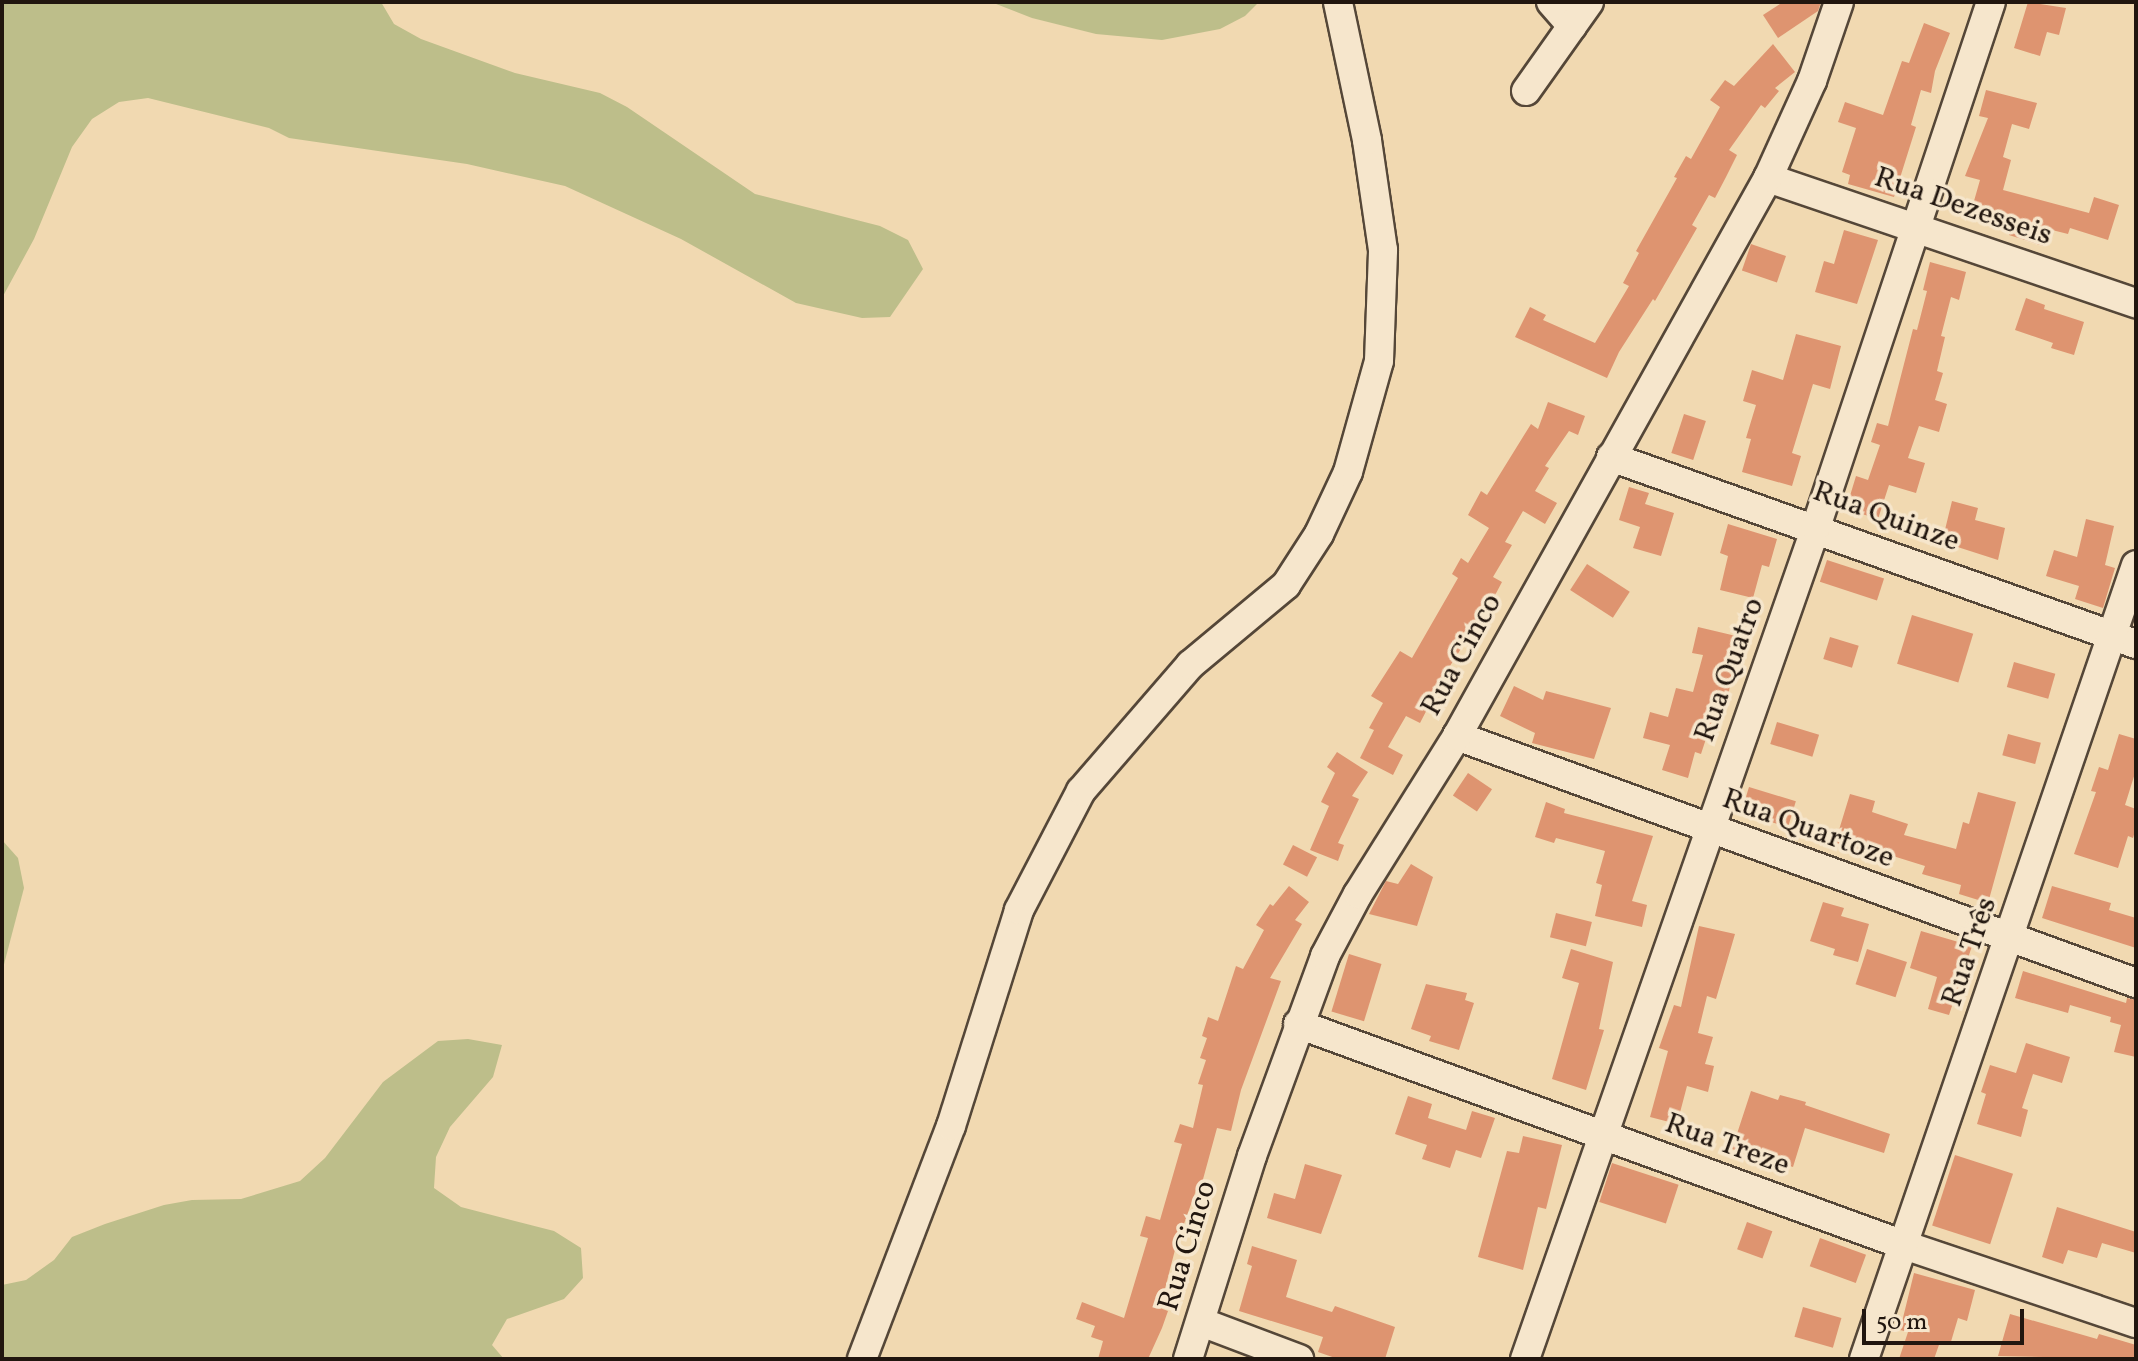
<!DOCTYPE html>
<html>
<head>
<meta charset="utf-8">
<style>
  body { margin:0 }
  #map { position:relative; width:2138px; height:1361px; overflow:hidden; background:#f1d9b1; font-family:Vollkorn,serif }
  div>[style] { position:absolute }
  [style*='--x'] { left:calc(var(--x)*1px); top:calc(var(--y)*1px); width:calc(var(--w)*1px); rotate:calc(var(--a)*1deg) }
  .green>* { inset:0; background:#bdbe8a }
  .building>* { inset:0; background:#de9470; transform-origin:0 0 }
  .roads { filter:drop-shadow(2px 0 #554738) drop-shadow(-2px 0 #554738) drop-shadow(0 2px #554738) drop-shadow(0 -2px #554738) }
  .minor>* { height:28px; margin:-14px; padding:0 14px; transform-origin:14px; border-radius:14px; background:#f6e6cc }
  span { translate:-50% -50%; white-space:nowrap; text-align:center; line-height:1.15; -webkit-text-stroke:7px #f6e6cc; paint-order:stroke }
  .street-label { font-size:30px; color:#21160f }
  .frame { position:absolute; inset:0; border:4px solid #21160f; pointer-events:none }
  .scale { position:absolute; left:1862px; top:1309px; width:162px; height:36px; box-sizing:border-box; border:4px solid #21160f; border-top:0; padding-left:10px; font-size:24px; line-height:28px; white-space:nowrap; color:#21160f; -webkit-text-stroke:6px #f6e6cc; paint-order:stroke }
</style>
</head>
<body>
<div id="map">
  <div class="green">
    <div style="clip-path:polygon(2px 2px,381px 2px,394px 24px,421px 39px,515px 73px,600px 93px,627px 107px,755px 194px,880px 226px,908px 240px,923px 269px,890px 317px,862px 318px,796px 303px,681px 239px,565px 186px,467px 164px,289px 138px,269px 128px,148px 98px,119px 102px,92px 119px,72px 147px,34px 239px,2px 298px)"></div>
    <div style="clip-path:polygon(991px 2px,1259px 2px,1245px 16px,1220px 29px,1162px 40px,1096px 34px,1032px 18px)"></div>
    <div style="clip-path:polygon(2px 840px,18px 858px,24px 888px,2px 972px)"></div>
    <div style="clip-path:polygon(468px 1039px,502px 1045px,493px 1077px,450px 1127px,436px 1157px,434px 1188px,461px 1207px,554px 1231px,581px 1248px,583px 1278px,564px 1299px,507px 1319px,492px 1345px,504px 1359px,2px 1359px,2px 1285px,26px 1280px,54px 1260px,72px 1237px,105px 1224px,164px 1205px,192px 1200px,241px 1199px,300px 1181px,325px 1158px,383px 1082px,438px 1041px)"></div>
  </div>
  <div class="building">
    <div style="clip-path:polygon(1783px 2px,1821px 2px,1818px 11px,1778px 38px,1763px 15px)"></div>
    <div style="clip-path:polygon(2028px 2px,2066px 8px,2059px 35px,2047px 32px,2040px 56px,2014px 48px)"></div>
    <div style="clip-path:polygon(1924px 23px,1950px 33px,1935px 71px,1931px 93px,1921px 90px,1911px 125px,1916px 127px,1894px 197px,1848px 184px,1850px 175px,1842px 172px,1856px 128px,1838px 122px,1845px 102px,1883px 115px,1902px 61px,1909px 63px)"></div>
    <div style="clip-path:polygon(1773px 44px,1795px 72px,1775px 88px,1779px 91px,1765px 108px,1761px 105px,1729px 150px,1737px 155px,1726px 177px,1715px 198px,1709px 195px,1692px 225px,1697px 228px,1655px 301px,1653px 299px,1619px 352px,1607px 378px,1515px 337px,1530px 307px,1546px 315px,1543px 320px,1595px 343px,1629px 286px,1623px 283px,1639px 253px,1636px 251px,1677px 178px,1674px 177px,1686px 156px,1691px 159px,1720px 107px,1710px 100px,1725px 80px,1734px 86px)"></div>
    <div style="clip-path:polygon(1986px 90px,2037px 103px,2029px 129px,2012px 124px,2003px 157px,2011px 160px,2003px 190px,2089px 213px,2094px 197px,2119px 205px,2108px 240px,2070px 228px,2068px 234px,2048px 229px,2043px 246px,2009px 235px,2014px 219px,1972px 208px,1980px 180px,1965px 176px,1988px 118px,1979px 116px)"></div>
    <div style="clip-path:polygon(1844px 230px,1878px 240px,1857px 304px,1815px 292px,1824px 261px,1834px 264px)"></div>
    <div style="left:1751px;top:244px;width:37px;height:28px;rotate:19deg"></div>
    <div style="clip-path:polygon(1930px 262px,1966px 272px,1959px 300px,1951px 297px,1941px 336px,1945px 337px,1937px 371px,1943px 373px,1935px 400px,1947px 404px,1939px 432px,1919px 426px,1908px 458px,1925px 463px,1916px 493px,1889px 485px,1878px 519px,1846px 509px,1856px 476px,1868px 480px,1880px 445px,1871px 442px,1877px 423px,1888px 426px,1913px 329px,1917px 330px,1927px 291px,1923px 290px)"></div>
    <div style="clip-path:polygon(2026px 298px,2045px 305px,2044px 309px,2084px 322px,2074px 355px,2051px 348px,2053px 343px,2015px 330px)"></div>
    <div style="clip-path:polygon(1796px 334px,1841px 346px,1830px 389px,1813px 384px,1792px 453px,1801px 456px,1792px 486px,1742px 472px,1751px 439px,1746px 438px,1756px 405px,1743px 401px,1752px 370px,1783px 380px)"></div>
    <div style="clip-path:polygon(1548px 402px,1585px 416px,1578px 435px,1569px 431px,1545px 466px,1549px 468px,1535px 491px,1557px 503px,1545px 524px,1523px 511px,1505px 542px,1512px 545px,1493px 577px,1502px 582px,1493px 599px,1448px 669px,1420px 723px,1406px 716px,1388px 747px,1403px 755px,1393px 775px,1360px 758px,1374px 730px,1369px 728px,1383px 703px,1371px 696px,1400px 651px,1412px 658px,1458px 578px,1452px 574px,1461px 558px,1468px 563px,1489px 528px,1468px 515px,1481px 491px,1487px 495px,1531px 424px,1538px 429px)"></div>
    <div style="left:1684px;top:414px;width:23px;height:41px;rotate:18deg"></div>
    <div style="clip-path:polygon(1629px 487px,1649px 493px,1645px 504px,1674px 513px,1661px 556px,1633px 548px,1640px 527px,1619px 520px)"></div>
    <div style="clip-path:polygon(1952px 501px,1978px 508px,1975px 520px,2005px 528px,1998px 560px,1942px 542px)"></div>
    <div style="clip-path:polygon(2086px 519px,2114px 526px,2105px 565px,2115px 568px,2103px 608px,2075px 599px,2079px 586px,2046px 576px,2054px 550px,2077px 557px)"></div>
    <div style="clip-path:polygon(1728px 524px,1777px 539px,1769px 567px,1762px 565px,1753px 598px,1720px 590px,1728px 556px,1720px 553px)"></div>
    <div style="left:1827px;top:560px;width:60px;height:23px;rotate:18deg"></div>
    <div style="left:1587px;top:564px;width:51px;height:31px;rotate:33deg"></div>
    <div style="left:1912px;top:615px;width:64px;height:51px;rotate:17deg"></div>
    <div style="clip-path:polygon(1698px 627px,1736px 636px,1728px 668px,1734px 670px,1728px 695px,1721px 693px,1701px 754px,1695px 752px,1688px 778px,1662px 770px,1670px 745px,1643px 738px,1650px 712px,1668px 717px,1676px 688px,1693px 692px,1703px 655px,1692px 653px)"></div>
    <div style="left:1830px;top:637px;width:30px;height:23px;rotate:17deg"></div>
    <div style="left:2014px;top:662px;width:43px;height:26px;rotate:16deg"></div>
    <div style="clip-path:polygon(1514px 686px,1543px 700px,1546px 691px,1611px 708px,1594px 759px,1532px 743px,1535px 733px,1500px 716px)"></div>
    <div style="left:1777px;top:722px;width:44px;height:23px;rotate:17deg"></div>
    <div style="left:2008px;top:734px;width:34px;height:22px;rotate:15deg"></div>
    <div style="clip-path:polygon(2119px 734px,2136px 739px,2136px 770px,2125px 805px,2136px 809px,2136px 828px,2133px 838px,2128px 836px,2118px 868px,2074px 854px,2096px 792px,2091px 791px,2099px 767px,2108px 770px)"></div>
    <div style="clip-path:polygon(1337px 752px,1368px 772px,1352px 796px,1359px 799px,1338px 843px,1344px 845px,1338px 861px,1310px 850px,1329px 806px,1321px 802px,1335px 773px,1327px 767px)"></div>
    <div style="left:1468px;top:773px;width:29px;height:27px;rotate:34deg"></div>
    <div style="left:1749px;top:787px;width:49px;height:27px;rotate:17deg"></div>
    <div style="clip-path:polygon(1978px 792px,2016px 802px,1988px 903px,1959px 894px,1961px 885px,1922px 874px,1925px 866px,1861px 846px,1859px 851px,1835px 843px,1850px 794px,1875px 801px,1872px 812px,1908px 824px,1904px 835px,1956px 849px,1963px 822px,1969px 824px)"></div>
    <div style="clip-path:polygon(1546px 802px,1565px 809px,1564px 813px,1653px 836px,1632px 901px,1647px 905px,1642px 927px,1595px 916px,1602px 885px,1596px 883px,1605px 851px,1556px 838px,1554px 843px,1535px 837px)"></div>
    <div style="left:1293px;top:845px;width:27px;height:22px;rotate:27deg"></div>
    <div style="clip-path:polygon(1411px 864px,1433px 877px,1417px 926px,1369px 914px,1386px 881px,1398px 884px)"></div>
    <div style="clip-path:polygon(1289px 886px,1309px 902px,1295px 920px,1302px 924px,1270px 978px,1281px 981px,1241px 1090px,1231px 1131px,1217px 1128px,1202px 1183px,1199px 1182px,1176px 1246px,1160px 1308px,1168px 1311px,1162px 1328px,1148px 1359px,1098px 1359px,1103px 1341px,1091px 1337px,1095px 1326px,1076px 1319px,1082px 1302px,1124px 1318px,1148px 1238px,1140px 1236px,1146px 1216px,1160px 1220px,1182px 1144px,1174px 1142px,1180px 1124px,1193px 1128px,1203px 1085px,1198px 1084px,1206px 1060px,1200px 1058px,1207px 1038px,1202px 1036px,1208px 1017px,1218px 1021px,1236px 966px,1243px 969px,1264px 930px,1256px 925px,1270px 904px,1273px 906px)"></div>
    <div style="clip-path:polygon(2052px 886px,2111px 903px,2109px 910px,2136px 918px,2136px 948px,2042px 918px)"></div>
    <div style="clip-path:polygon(1823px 902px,1844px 908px,1841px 916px,1869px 924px,1858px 962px,1833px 955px,1835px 949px,1810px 941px)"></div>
    <div style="left:1556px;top:913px;width:37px;height:25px;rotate:14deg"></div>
    <div style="clip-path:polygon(1699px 926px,1735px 934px,1716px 999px,1707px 996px,1698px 1033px,1713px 1037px,1705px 1064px,1714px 1066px,1708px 1092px,1687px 1086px,1677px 1124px,1650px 1117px,1668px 1051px,1659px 1048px,1674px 1005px,1681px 1007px)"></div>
    <div style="clip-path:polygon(1921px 931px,1972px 946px,1949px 1015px,1928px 1009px,1937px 977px,1910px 968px)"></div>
    <div style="clip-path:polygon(1571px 949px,1613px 962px,1599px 1029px,1604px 1030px,1586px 1090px,1552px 1079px,1579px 983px,1562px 978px)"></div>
    <div style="left:1867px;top:949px;width:42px;height:37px;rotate:18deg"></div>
    <div style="left:1349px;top:954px;width:34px;height:60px;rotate:17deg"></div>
    <div style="clip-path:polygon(2023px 971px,2126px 1003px,2127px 998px,2136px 1000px,2136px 1057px,2114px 1052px,2121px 1025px,2110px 1022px,2111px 1017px,2070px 1005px,2068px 1013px,2015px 998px)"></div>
    <div style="clip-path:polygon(1426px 984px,1467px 993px,1465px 1000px,1474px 1003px,1459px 1050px,1429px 1041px,1431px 1036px,1411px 1029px)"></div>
    <div style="clip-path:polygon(2026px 1043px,2070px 1057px,2062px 1083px,2033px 1074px,2022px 1108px,2028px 1110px,2021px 1137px,1977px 1124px,1986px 1094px,1981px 1092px,1990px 1065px,2016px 1073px)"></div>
    <div style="clip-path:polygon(1751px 1091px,1778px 1100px,1780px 1095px,1806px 1102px,1805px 1105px,1890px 1134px,1884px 1153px,1805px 1128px,1793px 1167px,1732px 1149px)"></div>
    <div style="clip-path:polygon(1408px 1096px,1432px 1104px,1428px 1118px,1466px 1130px,1472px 1111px,1495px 1118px,1481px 1158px,1456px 1150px,1450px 1168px,1422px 1159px,1427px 1145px,1395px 1134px)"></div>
    <div style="clip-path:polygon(1523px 1136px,1562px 1145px,1546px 1209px,1538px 1207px,1523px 1270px,1478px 1257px,1507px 1151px,1519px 1153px)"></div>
    <div style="left:1955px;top:1155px;width:61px;height:74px;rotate:18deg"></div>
    <div style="left:1612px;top:1163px;width:70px;height:41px;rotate:18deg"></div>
    <div style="clip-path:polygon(1305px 1164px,1342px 1175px,1321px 1234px,1267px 1218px,1274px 1193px,1295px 1199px)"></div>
    <div style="clip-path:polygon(2057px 1207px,2136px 1232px,2136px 1253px,2102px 1243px,2097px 1258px,2068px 1250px,2063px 1264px,2042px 1257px)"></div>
    <div style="left:1747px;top:1222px;width:27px;height:29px;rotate:20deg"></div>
    <div style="left:1820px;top:1238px;width:49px;height:30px;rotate:20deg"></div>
    <div style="clip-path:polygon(1252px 1246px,1297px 1260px,1286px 1297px,1332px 1312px,1335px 1306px,1395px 1327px,1385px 1359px,1338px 1359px,1318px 1352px,1323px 1337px,1239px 1311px,1252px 1266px,1247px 1264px)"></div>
    <div style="clip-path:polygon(1914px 1273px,1975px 1290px,1967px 1321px,1958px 1318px,1950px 1345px,1940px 1342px,1934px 1359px,1899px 1359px,1908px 1332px,1900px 1330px)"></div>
    <div style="left:1803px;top:1307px;width:40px;height:31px;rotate:16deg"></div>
    <div style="clip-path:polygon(2010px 1314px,2097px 1339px,2099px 1334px,2136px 1345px,2136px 1359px,1998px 1356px)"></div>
  </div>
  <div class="roads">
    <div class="minor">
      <div style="--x:1551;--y:2;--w:32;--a:49"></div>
      <div style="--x:1526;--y:91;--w:109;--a:-54.7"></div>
      <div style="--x:1768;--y:178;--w:389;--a:18.8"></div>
      <div style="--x:1611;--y:457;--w:557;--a:19.61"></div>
      <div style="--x:1457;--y:736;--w:723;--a:19.99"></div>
      <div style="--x:1298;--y:1024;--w:645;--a:20.04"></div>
      <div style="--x:1904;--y:1245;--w:245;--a:18.6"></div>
      <div style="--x:1201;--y:1322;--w:105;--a:20.7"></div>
      <div style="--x:862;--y:1359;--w:249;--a:-69.1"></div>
      <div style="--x:951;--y:1126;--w:226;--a:-72.5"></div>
      <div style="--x:1019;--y:910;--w:134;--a:-62.5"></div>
      <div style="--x:1081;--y:791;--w:167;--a:-49.1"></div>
      <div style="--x:1190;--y:665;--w:125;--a:-39.8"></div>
      <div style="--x:1286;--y:585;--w:61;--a:-57.1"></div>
      <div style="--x:1319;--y:534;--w:68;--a:-64.9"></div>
      <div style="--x:1348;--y:472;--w:115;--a:-74.4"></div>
      <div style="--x:1379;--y:361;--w:111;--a:-87.9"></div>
      <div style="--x:1383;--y:250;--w:111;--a:-98.3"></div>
      <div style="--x:1367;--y:140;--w:141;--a:-101.9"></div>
      <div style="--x:1188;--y:1359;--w:213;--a:-72.5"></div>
      <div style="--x:1252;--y:1156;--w:213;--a:-69.9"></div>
      <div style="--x:1325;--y:956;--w:70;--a:-62"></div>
      <div style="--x:1358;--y:894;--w:186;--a:-57.9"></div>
      <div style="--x:1457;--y:736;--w:639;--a:-60.87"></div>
      <div style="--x:1768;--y:178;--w:107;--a:-65.6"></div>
      <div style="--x:1812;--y:81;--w:83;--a:-71.1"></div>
      <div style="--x:1525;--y:1359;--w:881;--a:-70.72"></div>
      <div style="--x:1816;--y:527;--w:553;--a:-71.57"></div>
      <div style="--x:1864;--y:1359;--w:839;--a:-71.09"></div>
    </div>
  </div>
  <div class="street-label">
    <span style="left:1963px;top:207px;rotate:19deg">Rua Dezesseis</span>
    <span style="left:1886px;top:517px;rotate:20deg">Rua Quinze</span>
    <span style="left:1462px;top:655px;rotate:-61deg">Rua Cinco</span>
    <span style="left:1730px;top:670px;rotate:-70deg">Rua Quatro</span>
    <span style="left:1808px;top:829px;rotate:20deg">Rua Quartoze</span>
    <span style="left:1970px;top:952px;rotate:-71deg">Rua Três</span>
    <span style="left:1727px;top:1145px;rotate:20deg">Rua Treze</span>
    <span style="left:1188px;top:1246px;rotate:-73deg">Rua Cinco</span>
  </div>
  <div class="frame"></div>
  <div class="scale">50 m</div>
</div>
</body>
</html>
